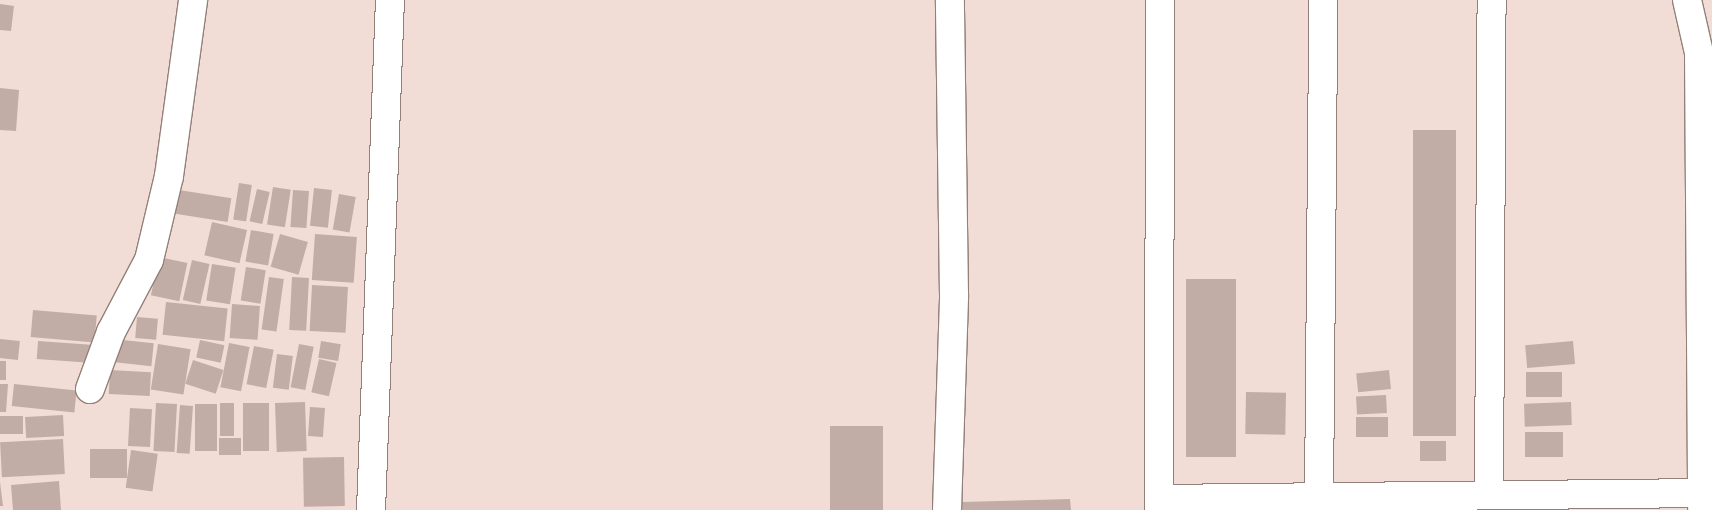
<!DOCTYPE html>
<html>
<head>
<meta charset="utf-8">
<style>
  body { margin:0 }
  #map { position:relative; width:1712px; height:510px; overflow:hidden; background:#f2ddd6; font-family:"Playfair Display",serif }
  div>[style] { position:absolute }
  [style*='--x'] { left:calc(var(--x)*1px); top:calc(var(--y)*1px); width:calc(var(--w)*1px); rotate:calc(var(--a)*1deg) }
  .building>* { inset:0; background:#c1ada6; transform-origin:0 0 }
  .roads { filter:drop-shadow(1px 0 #938079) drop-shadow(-1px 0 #938079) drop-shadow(0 1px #938079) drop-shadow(0 -1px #938079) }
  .minor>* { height:28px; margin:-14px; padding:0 14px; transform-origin:14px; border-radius:14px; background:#fff }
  span { translate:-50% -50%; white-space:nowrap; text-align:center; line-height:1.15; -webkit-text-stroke:4px #fff; paint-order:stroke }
</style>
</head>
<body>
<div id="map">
  <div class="building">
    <div style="clip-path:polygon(0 4px,14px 6px,11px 31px,0 30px)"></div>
    <div style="clip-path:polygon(0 88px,19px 90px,16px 131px,0 130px)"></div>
    <div style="left:1413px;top:130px;width:43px;height:306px"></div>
    <div style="left:239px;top:183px;width:13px;height:37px;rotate:9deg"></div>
    <div style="left:273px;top:187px;width:18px;height:38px;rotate:9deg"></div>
    <div style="left:314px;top:188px;width:18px;height:38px;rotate:6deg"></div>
    <div style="left:257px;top:189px;width:13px;height:33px;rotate:13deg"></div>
    <div style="left:179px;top:190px;width:53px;height:24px;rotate:9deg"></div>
    <div style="left:293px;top:190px;width:16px;height:37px;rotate:4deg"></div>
    <div style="left:339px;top:194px;width:17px;height:36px;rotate:10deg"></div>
    <div style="left:212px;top:222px;width:36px;height:34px;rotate:13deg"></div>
    <div style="left:251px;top:230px;width:23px;height:32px;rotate:10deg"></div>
    <div style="left:280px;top:234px;width:29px;height:34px;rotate:16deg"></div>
    <div style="left:315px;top:234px;width:42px;height:46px;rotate:4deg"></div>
    <div style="left:159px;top:257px;width:29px;height:39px;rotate:12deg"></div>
    <div style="left:192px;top:260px;width:18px;height:41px;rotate:13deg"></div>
    <div style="left:212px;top:264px;width:24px;height:37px;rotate:9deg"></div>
    <div style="left:246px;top:267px;width:20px;height:34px;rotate:9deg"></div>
    <div style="left:269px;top:277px;width:15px;height:53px;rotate:8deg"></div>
    <div style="left:292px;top:277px;width:17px;height:53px;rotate:3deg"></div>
    <div style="left:1186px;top:279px;width:50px;height:178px"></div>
    <div style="left:312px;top:285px;width:36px;height:46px;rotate:3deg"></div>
    <div style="left:166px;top:302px;width:62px;height:33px;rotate:6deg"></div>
    <div style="left:232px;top:304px;width:28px;height:34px;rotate:4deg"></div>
    <div style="left:33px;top:310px;width:64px;height:27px;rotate:5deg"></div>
    <div style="left:137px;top:317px;width:21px;height:21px;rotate:5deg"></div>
    <div style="left:0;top:339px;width:20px;height:19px;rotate:6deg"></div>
    <div style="left:113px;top:339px;width:41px;height:23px;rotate:6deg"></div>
    <div style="left:200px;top:340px;width:25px;height:18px;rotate:12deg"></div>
    <div style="left:38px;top:341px;width:53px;height:18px;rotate:4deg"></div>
    <div style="left:321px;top:341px;width:20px;height:17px;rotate:9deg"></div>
    <div style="left:1573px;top:341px;width:23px;height:48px;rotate:85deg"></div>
    <div style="left:229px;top:343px;width:21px;height:45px;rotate:11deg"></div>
    <div style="left:158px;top:344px;width:33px;height:46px;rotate:9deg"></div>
    <div style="left:299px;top:344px;width:15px;height:44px;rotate:11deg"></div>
    <div style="left:254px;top:346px;width:20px;height:39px;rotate:11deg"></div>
    <div style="left:277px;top:354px;width:16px;height:34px;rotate:7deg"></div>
    <div style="left:319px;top:359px;width:18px;height:34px;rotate:13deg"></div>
    <div style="left:193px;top:360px;width:32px;height:25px;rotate:18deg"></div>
    <div style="left:0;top:361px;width:6px;height:19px"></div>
    <div style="left:110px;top:370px;width:41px;height:24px;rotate:3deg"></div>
    <div style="left:1389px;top:370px;width:19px;height:33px;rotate:84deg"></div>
    <div style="left:1562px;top:372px;width:25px;height:36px;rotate:90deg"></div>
    <div style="clip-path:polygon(0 384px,8px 384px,6px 412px,0 412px)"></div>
    <div style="left:14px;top:384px;width:63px;height:22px;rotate:6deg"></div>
    <div style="left:1246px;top:392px;width:40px;height:42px;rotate:1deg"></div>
    <div style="left:1386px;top:395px;width:18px;height:30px;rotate:87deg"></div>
    <div style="left:305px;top:402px;width:49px;height:30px;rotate:88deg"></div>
    <div style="left:1571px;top:402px;width:23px;height:47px;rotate:88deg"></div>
    <div style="left:156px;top:403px;width:21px;height:48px;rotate:3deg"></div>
    <div style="left:220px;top:403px;width:14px;height:33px"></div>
    <div style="left:243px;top:403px;width:26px;height:48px"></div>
    <div style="left:195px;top:404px;width:22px;height:47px"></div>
    <div style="left:180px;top:405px;width:13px;height:48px;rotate:4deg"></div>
    <div style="left:310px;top:407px;width:15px;height:29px;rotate:4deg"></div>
    <div style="left:130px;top:408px;width:22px;height:38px;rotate:3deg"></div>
    <div style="left:63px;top:415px;width:21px;height:38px;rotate:87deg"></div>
    <div style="left:0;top:416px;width:23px;height:18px"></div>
    <div style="left:1388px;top:417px;width:20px;height:32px;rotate:90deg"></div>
    <div style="left:883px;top:426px;width:84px;height:53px;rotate:90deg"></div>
    <div style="left:1525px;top:432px;width:38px;height:25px"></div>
    <div style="left:241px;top:438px;width:17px;height:22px;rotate:90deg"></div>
    <div style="left:63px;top:439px;width:35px;height:63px;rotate:87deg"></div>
    <div style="left:1420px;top:441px;width:26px;height:20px"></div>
    <div style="left:127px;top:449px;width:29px;height:37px;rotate:90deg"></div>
    <div style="left:131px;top:450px;width:27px;height:38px;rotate:8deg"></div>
    <div style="left:344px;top:457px;width:49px;height:41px;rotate:89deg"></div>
    <div style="clip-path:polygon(59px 481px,61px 510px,13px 510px,11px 485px)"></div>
    <div style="clip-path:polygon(0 482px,3px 506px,0 506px)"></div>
    <div style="clip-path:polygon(1070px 499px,1071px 510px,962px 510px,962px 502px)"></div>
  </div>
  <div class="roads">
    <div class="minor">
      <div style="--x:1687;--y:0;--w:54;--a:77.2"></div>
      <div style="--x:1699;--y:53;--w:457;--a:89.6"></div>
      <div style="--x:90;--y:389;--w:61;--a:-69.8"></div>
      <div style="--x:111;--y:332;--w:81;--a:-62.2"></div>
      <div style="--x:149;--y:260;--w:86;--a:-76.6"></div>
      <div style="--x:169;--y:176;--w:178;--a:-82.2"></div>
      <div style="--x:1489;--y:495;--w:495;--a:-89.7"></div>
      <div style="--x:1319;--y:497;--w:497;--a:-89.5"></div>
      <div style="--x:1159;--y:499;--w:543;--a:-0.63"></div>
      <div style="--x:371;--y:510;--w:510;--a:-87.87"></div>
      <div style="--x:947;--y:510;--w:215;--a:-88.1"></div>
      <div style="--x:954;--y:295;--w:295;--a:-90.8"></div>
      <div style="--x:1159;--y:510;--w:510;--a:-89.89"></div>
    </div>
  </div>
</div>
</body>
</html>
